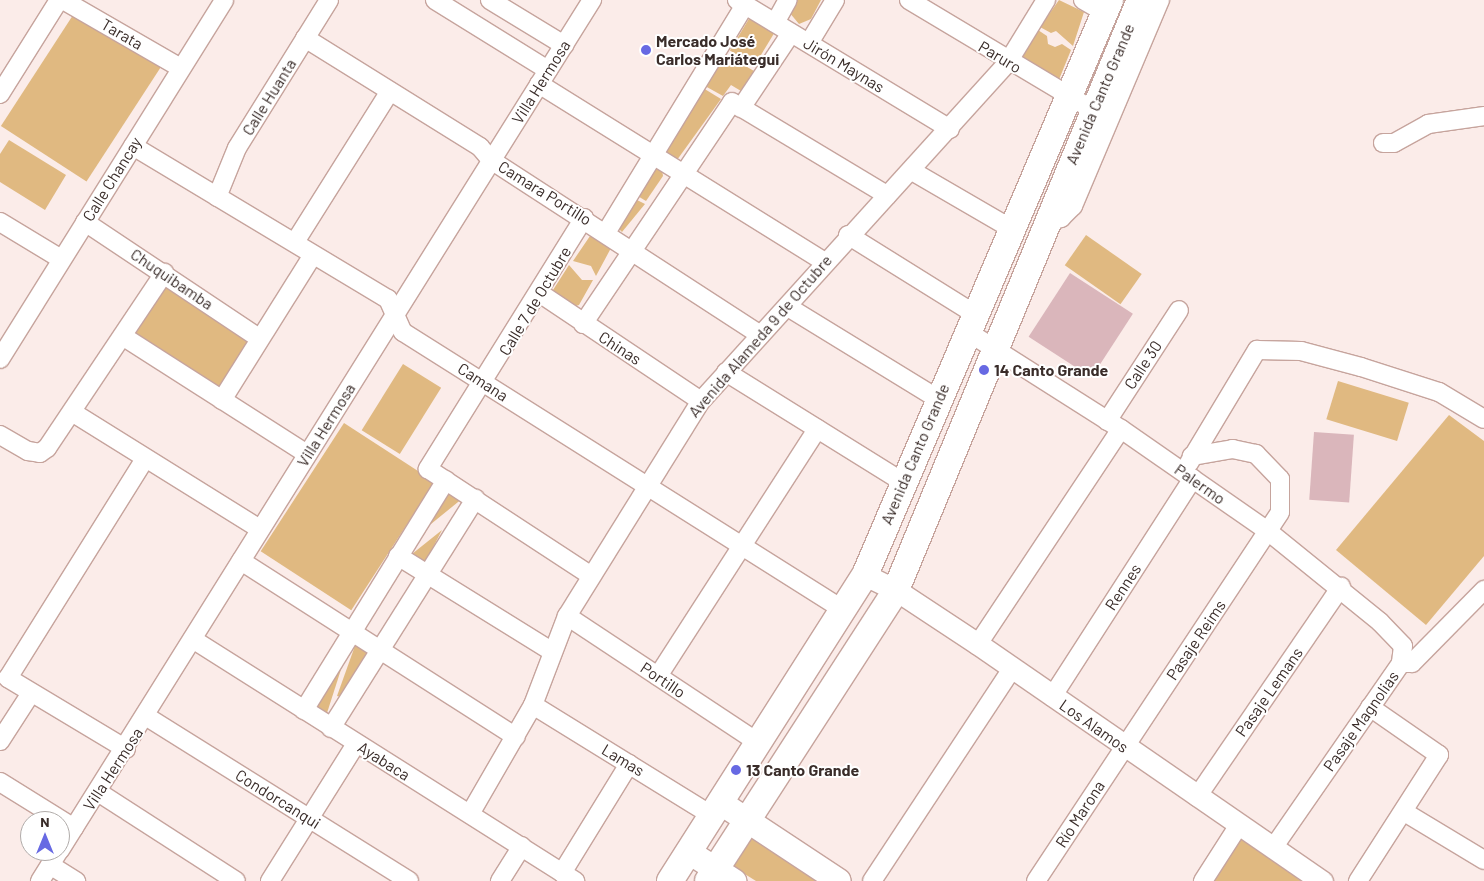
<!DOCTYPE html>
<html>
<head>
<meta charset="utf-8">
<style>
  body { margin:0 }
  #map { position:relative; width:1484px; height:881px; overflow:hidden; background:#fbece9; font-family:Barlow,sans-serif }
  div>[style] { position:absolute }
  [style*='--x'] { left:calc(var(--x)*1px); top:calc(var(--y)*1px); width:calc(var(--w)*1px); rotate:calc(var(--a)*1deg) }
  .green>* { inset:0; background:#e0b981; transform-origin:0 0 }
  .building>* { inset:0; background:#dab6bb; transform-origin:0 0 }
  .roads { filter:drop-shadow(1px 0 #c6a49d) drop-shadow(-1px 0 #c6a49d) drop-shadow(0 1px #c6a49d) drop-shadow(0 -1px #c6a49d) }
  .minor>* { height:18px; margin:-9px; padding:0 9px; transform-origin:9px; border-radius:9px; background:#fff }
  .tertiary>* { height:21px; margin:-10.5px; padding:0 10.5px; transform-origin:10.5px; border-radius:10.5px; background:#fff }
  .secondary>* { height:24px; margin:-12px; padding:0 12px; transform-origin:12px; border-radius:12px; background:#fff }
  .primary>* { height:26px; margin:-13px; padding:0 13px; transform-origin:13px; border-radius:13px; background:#fff }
  .dots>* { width:14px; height:14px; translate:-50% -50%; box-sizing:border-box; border:2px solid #fff; border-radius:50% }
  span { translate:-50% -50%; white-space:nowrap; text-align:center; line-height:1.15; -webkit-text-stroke:4px #fff; paint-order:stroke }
  .street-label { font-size:16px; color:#392c29 }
  .poi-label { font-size:16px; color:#392c29; font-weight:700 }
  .left { translate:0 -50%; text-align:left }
  .north { position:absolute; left:20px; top:811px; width:50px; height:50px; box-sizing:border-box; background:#fff; border:1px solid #b0aba9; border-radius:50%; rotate:0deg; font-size:14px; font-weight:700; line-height:20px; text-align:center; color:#392c29 }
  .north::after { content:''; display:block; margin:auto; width:18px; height:22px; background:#6769e3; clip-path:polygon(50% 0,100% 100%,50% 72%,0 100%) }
</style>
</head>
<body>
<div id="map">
  <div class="green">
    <div style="clip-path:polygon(794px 0,821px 0,811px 19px,799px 24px,789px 12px)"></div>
    <div style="clip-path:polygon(1059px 0,1084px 12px,1073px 46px,1056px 31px,1051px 33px,1040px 27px)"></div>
    <div style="left:75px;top:12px;width:102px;height:136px;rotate:33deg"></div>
    <div style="left:750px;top:17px;width:29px;height:39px;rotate:31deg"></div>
    <div style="clip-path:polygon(1038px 30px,1047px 36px,1048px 44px,1055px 47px,1062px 44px,1071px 50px,1058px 82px,1020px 60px)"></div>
    <div style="clip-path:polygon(725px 54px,754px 71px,741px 91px,731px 85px,723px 96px,705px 86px)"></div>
    <div style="clip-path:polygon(703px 88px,721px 99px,677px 160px,664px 153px)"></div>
    <div style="clip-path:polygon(9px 140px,66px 175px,45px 210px,0 182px,0 154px)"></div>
    <div style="clip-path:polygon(655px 168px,662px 169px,663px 176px,646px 201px,636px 195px)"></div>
    <div style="clip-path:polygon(635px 199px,645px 204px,622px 232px,618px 228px)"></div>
    <div style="left:1086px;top:235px;width:68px;height:37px;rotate:35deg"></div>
    <div style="clip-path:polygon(590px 236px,611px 248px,596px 276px,591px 266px,573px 261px)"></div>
    <div style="clip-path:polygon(569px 265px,582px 280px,593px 280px,579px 305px,573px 307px,554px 295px,553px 290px)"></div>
    <div style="left:166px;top:281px;width:103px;height:65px;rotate:34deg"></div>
    <div style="left:403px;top:364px;width:45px;height:78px;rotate:32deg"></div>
    <div style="left:1338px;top:381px;width:74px;height:40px;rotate:17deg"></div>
    <div style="clip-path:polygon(1449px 415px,1484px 441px,1484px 556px,1426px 625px,1336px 550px)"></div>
    <div style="left:344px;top:423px;width:108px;height:153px;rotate:33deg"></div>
    <div style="clip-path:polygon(449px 489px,463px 498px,431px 524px,430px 521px)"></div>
    <div style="clip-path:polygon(442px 530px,425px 563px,412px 554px)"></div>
    <div style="clip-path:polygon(356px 643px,369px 651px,341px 697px,337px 696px)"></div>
    <div style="clip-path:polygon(345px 657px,327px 713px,314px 704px)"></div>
    <div style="clip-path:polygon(745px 834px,816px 881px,756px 881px,727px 863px)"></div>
    <div style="clip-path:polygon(1241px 837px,1301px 881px,1212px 881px)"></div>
  </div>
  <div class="building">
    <div style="left:1070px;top:273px;width:75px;height:76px;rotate:33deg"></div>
    <div style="left:1314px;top:432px;width:40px;height:68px;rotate:4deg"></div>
  </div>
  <div class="roads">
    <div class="minor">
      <div style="--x:63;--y:0;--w:136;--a:30"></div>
      <div style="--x:435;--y:0;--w:133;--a:31.8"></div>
      <div style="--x:490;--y:0;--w:87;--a:31.3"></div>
      <div style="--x:737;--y:0;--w:249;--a:31.2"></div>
      <div style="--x:909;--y:0;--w:214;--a:30.9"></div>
      <div style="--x:1083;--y:0;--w:24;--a:30"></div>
      <div style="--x:775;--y:23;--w:26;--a:-61"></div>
      <div style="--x:305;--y:38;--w:206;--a:31.9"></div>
      <div style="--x:480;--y:147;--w:17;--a:50"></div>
      <div style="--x:491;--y:160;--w:321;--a:33"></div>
      <div style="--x:809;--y:43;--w:50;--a:-58.8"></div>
      <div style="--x:539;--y:84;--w:335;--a:31.9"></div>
      <div style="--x:0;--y:94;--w:111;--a:-57.9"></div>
      <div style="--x:741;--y:108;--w:90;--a:-56.3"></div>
      <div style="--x:1383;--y:143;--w:11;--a:0"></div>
      <div style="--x:1394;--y:143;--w:39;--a:-29"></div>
      <div style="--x:1428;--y:124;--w:57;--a:-8.1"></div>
      <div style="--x:133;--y:146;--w:297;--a:31"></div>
      <div style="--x:388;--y:299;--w:36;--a:66"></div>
      <div style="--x:403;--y:332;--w:523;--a:32.26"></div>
      <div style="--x:912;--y:171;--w:113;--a:30.2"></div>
      <div style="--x:217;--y:197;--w:53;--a:-67.8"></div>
      <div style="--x:237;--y:148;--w:174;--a:-58.1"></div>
      <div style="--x:584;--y:218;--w:296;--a:121.9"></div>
      <div style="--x:428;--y:469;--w:194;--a:33.2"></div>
      <div style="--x:0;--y:222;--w:71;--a:31.2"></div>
      <div style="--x:85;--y:222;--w:209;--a:33.7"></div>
      <div style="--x:1047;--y:222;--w:15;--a:-16"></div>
      <div style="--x:1061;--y:218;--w:17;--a:-45"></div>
      <div style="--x:1073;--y:206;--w:224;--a:-67.1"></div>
      <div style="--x:607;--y:231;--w:265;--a:-58.6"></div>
      <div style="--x:848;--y:235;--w:150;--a:31.9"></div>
      <div style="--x:295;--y:242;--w:178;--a:-57.8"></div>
      <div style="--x:541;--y:294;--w:192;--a:33.8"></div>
      <div style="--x:788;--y:307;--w:176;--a:31.5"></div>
      <div style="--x:583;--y:324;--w:267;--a:-56.1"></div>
      <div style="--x:732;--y:102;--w:181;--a:31"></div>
      <div style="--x:968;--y:332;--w:181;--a:32.4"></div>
      <div style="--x:1121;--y:429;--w:180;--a:34.8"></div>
      <div style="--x:1269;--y:532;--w:143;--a:39"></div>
      <div style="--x:1380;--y:622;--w:33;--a:46"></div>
      <div style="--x:1403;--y:646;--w:17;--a:97"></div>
      <div style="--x:124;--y:337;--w:217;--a:32.6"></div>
      <div style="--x:0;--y:359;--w:423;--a:-58"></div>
      <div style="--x:726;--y:372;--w:208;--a:31.9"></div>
      <div style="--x:222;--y:400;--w:171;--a:-57.9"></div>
      <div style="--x:72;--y:412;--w:221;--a:31.9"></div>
      <div style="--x:1107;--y:421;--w:132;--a:-57"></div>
      <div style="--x:0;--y:435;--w:32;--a:30"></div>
      <div style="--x:28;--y:451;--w:12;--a:9"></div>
      <div style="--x:40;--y:453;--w:9;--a:-36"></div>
      <div style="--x:47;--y:448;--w:211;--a:-56.2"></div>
      <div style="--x:1189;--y:463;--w:132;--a:-59"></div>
      <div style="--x:1257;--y:350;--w:44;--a:1.3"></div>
      <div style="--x:1301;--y:351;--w:62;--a:14.9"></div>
      <div style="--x:1361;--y:367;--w:82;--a:17.8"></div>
      <div style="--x:1439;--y:392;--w:52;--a:31"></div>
      <div style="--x:398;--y:556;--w:180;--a:31.8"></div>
      <div style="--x:241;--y:561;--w:326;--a:32.6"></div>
      <div style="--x:567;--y:616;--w:230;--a:33.5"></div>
      <div style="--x:194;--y:640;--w:451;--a:32.3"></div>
      <div style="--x:978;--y:644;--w:258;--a:-56.4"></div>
      <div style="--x:658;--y:676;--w:294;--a:-57.2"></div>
      <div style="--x:1052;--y:697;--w:260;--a:-57.2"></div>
      <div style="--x:533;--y:705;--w:211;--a:31.7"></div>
      <div style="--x:304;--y:710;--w:270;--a:-58.3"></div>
      <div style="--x:147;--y:717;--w:309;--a:32"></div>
      <div style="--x:331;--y:728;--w:271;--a:-57.8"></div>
      <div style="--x:0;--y:741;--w:57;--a:-57.1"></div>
      <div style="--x:126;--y:749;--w:138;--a:-149"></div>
      <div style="--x:8;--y:678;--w:258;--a:-58"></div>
      <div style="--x:0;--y:782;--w:87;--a:31.9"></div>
      <div style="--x:98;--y:792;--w:164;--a:32.8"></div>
      <div style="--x:1197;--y:797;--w:255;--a:-55.6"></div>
      <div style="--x:1406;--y:813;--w:91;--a:31.1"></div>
      <div style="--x:470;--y:814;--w:126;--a:-60"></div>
      <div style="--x:533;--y:705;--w:95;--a:-69.1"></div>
      <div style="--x:567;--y:616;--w:253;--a:-58.1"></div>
      <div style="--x:701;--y:401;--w:457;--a:-47.8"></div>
      <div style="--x:1008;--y:62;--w:73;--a:-58.5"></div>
      <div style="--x:1273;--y:848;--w:225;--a:-55.3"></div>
      <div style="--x:1401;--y:663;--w:11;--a:0"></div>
      <div style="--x:1412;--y:663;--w:103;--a:-45.4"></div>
      <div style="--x:60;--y:850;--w:1003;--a:-57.96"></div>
      <div style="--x:50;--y:865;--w:31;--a:32"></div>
      <div style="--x:562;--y:873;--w:128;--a:-58.4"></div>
      <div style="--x:40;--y:881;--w:36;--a:-58"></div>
      <div style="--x:270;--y:881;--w:162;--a:-57.9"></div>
      <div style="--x:500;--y:881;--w:41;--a:-57.8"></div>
      <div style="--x:872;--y:881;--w:254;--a:-56.6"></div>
      <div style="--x:1036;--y:881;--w:442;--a:-56.5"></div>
      <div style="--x:1280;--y:512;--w:33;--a:-90"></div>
      <div style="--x:1280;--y:479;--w:35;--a:-134"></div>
      <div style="--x:1256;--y:454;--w:24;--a:-168"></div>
      <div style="--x:1233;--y:449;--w:42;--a:170.3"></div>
      <div style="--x:1203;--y:881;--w:67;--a:-57.3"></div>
      <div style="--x:1358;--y:881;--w:150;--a:-57.3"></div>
      <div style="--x:1439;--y:755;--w:84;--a:-145.2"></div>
    </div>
    <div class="tertiary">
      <div style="--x:865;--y:575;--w:34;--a:26"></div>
      <div style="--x:896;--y:590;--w:98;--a:33.4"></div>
      <div style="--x:978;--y:644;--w:418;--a:34.6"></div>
    </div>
    <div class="secondary">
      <div style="--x:721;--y:803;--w:141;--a:33.5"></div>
      <div style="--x:689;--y:852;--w:54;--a:32.8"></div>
    </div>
    <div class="primary">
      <div style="--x:670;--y:881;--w:363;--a:-57.5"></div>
      <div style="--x:865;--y:575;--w:625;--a:-66.92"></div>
      <div style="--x:708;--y:881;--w:346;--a:-57.1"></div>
      <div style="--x:896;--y:590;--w:638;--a:-67.53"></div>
    </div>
  </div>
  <div class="dots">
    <div style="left:646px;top:50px;background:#6769e3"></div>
    <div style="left:984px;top:370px;background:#6769e3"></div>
    <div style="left:736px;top:770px;background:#6769e3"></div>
  </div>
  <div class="street-label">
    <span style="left:122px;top:34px;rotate:30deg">Tarata</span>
    <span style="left:1000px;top:57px;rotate:31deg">Paruro</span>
    <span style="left:844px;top:65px;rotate:31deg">Jirón Maynas</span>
    <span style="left:541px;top:82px;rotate:-58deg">Villa Hermosa</span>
    <span style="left:1100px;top:94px;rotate:-67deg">Avenida Canto Grande</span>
    <span style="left:269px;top:97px;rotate:-58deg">Calle Huanta</span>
    <span style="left:112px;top:179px;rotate:-58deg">Calle Chancay</span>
    <span style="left:545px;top:193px;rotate:32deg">Camara Portillo</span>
    <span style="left:172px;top:279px;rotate:34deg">Chuquibamba</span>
    <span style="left:535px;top:301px;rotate:-59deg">Calle 7 de Octubre</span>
    <span style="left:760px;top:336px;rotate:-49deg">Avenida Alameda 9 de Octubre</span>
    <span style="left:620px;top:348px;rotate:33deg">Chinas</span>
    <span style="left:1143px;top:365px;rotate:-57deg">Calle 30</span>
    <span style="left:483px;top:382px;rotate:33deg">Camana</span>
    <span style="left:326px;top:425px;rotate:-58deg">Villa Hermosa</span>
    <span style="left:915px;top:454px;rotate:-67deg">Avenida Canto Grande</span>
    <span style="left:1200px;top:484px;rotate:35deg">Palermo</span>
    <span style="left:1123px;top:587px;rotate:-57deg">Rennes</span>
    <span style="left:1196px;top:640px;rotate:-56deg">Pasaje Reims</span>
    <span style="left:663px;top:680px;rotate:34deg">Portillo</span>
    <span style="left:1269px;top:692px;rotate:-55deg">Pasaje Lemans</span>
    <span style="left:1361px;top:721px;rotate:-55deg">Pasaje Magnolias</span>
    <span style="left:1094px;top:726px;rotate:35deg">Los Alamos</span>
    <span style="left:623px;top:760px;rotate:31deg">Lamas</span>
    <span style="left:384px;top:761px;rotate:32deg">Ayabaca</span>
    <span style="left:113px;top:769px;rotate:-57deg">Villa Hermosa</span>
    <span style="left:278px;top:799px;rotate:32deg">Condorcanqui</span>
    <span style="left:1080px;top:814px;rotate:-57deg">Río Marona</span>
  </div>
  <div class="poi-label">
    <span class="left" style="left:656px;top:50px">Mercado José<br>Carlos Mariátegui</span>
    <span class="left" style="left:994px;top:370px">14 Canto Grande</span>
    <span class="left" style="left:746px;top:770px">13 Canto Grande</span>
  </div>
  <div class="north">N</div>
</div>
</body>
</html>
